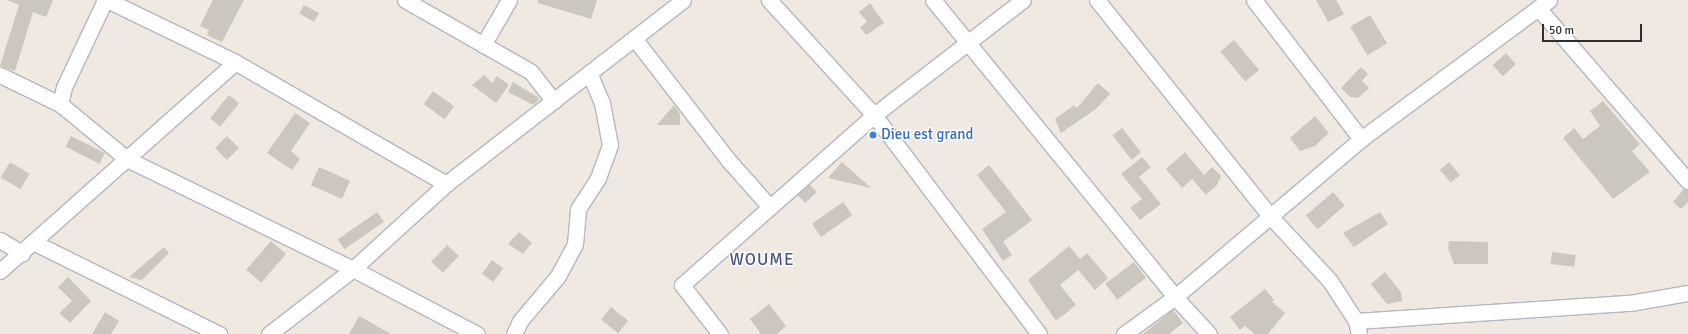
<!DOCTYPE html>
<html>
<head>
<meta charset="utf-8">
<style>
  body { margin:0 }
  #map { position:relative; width:1688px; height:334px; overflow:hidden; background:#efe9e1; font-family:Signika,sans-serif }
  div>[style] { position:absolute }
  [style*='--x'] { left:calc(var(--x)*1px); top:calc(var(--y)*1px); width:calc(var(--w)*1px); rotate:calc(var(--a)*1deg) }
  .building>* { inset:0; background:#cbc7bf; transform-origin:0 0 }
  .roads { filter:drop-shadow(1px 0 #b4b7c1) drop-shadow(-1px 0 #b4b7c1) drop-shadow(0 1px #b4b7c1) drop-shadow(0 -1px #b4b7c1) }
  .minor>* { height:15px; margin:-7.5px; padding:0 7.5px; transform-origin:7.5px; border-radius:7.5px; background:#fff }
  .dots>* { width:11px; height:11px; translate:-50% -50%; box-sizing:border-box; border:2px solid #fff; border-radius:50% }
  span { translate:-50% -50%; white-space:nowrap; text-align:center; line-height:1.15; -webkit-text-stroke:3px #fff; paint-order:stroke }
  .shop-label { font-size:15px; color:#366cbe }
  .left { translate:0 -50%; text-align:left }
  .quarter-label { font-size:17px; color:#4d5680; letter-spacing:1px }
  .scale { position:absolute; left:1542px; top:24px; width:100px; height:18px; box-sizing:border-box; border:2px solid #2e2e2e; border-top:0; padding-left:5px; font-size:12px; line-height:14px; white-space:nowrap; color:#2e2e2e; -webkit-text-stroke:3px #fff; paint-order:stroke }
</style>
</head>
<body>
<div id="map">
  <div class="building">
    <div style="clip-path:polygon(7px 0,53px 0,46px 17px,33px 12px,15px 71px,0 66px,19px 5px)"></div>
    <div style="clip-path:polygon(213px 0,244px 0,222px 42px,207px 35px,209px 30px,200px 26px)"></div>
    <div style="clip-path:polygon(538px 0,597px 0,591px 19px,538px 3px)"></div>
    <div style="clip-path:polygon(1316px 0,1336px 0,1344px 14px,1328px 22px)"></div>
    <div style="clip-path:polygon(870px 3px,884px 23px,866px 35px,860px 27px,867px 22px,859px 12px)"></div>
    <div style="left:304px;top:5px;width:17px;height:10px;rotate:28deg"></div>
    <div style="left:1370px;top:15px;width:33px;height:23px;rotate:59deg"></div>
    <div style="left:1234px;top:40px;width:39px;height:18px;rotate:50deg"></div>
    <div style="left:1506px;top:53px;width:15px;height:18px;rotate:48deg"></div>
    <div style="clip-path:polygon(1361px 67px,1368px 74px,1362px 81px,1369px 88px,1358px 98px,1350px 97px,1341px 88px)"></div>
    <div style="clip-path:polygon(484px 75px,492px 83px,497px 76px,509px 85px,496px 103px,472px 85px)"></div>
    <div style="clip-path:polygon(513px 82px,539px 98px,537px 102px,533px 105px,508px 92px)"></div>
    <div style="clip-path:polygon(1098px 83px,1110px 94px,1097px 108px,1061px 133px,1055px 119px,1074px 105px,1077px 108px)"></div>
    <div style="left:433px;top:91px;width:26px;height:16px;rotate:36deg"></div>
    <div style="left:229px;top:95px;width:13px;height:30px;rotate:39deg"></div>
    <div style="clip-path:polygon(1603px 101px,1640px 144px,1632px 151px,1650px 172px,1613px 199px,1563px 138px,1574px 128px,1583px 139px,1600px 126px,1590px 111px)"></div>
    <div style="clip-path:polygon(674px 105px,680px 114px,680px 125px,657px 125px)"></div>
    <div style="clip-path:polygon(295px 113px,310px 123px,291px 151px,300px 159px,292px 170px,267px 153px)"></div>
    <div style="clip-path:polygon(1315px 116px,1329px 133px,1315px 146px,1300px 151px,1290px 138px)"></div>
    <div style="left:1122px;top:128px;width:31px;height:12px;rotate:52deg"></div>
    <div style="left:71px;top:136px;width:38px;height:12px;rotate:27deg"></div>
    <div style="left:227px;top:136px;width:17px;height:17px;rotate:45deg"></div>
    <div style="clip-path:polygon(1185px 152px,1204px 175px,1212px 167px,1221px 176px,1217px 185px,1206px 195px,1192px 179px,1182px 188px,1166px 169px)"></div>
    <div style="clip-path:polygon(1142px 157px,1151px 167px,1139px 177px,1161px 204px,1140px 220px,1130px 208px,1142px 199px,1121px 174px)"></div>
    <div style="left:10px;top:162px;width:23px;height:18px;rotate:31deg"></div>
    <div style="clip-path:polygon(842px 162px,871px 188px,828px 178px)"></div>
    <div style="left:1449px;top:162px;width:17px;height:12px;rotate:50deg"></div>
    <div style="clip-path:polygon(989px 165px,1032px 220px,1003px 242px,1012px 255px,1003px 261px,982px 229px,1006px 212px,977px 175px)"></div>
    <div style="left:319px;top:167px;width:34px;height:20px;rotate:24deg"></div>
    <div style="left:809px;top:184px;width:11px;height:16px;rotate:45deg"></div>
    <div style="clip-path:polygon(1684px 189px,1688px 190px,1688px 202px,1681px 209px,1673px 202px)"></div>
    <div style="left:1333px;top:192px;width:18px;height:36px;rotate:49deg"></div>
    <div style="left:843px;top:202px;width:16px;height:38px;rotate:55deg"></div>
    <div style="left:377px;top:212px;width:12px;height:48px;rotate:55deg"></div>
    <div style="clip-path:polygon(1380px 212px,1388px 224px,1354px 247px,1343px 233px)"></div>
    <div style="clip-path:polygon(519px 232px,532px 243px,523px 254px,508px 244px)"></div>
    <div style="left:271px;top:241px;width:20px;height:38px;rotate:41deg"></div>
    <div style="clip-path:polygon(1449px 241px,1488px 242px,1488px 264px,1454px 264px,1448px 248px)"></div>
    <div style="left:447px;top:245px;width:16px;height:23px;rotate:43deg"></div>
    <div style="clip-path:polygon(1069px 246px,1080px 259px,1087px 253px,1108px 278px,1095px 290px,1078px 270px,1060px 285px,1076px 305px,1056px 321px,1028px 280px)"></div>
    <div style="clip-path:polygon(164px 247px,169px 253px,142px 280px,129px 277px)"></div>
    <div style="left:1552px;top:252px;width:24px;height:12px;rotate:7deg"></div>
    <div style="left:492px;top:260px;width:14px;height:17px;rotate:36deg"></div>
    <div style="left:1134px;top:262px;width:20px;height:36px;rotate:53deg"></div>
    <div style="clip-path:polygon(1385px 272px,1401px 292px,1402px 301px,1387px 304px,1371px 284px)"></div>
    <div style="clip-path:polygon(68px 277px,91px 301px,70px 323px,59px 313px,72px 301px,58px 287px)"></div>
    <div style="clip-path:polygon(1265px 289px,1274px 300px,1272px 302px,1285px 313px,1268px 334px,1255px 334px,1245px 326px,1240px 330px,1230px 317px)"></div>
    <div style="clip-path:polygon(769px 304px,786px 326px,777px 334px,761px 334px,750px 319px)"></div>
    <div style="left:611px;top:307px;width:22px;height:16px;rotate:39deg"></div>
    <div style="clip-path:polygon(1173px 310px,1183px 323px,1169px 334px,1143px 334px)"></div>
    <div style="clip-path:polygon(105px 312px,119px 321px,111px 334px,92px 334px)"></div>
    <div style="clip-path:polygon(359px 316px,391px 334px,349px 334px)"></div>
  </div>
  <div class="roads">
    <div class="minor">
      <div style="--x:105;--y:0;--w:96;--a:115.2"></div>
      <div style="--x:64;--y:87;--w:17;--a:103"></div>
      <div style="--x:60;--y:104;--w:87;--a:39.4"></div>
      <div style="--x:127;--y:159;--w:251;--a:26"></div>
      <div style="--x:353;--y:269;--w:140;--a:27.7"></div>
      <div style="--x:107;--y:0;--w:142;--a:25.8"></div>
      <div style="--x:405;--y:0;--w:145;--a:29.7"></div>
      <div style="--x:531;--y:72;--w:37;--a:52"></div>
      <div style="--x:769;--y:0;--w:156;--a:47.6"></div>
      <div style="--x:874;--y:115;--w:274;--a:53"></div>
      <div style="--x:933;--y:0;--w:383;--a:50.8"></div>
      <div style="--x:1175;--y:297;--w:50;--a:47.4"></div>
      <div style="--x:1097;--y:0;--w:278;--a:51.3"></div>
      <div style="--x:1271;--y:217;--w:87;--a:47.3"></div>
      <div style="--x:1330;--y:281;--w:48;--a:57"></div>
      <div style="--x:1356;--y:321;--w:13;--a:77"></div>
      <div style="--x:1254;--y:0;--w:175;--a:52.4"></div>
      <div style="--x:1538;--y:8;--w:229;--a:49.1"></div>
      <div style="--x:634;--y:38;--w:157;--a:52.3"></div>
      <div style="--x:730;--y:162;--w:60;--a:48.4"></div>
      <div style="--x:483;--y:45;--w:52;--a:-60"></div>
      <div style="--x:0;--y:75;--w:67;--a:25.8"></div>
      <div style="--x:0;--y:240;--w:26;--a:31"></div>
      <div style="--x:33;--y:242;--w:208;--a:26.3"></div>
      <div style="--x:0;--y:271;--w:314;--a:-41.6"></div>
      <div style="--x:235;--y:62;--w:244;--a:30"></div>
      <div style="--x:446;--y:184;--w:300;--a:-37.8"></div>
      <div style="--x:1356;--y:321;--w:275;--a:-3.8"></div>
      <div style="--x:1630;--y:303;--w:59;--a:-9.8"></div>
      <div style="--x:269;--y:334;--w:106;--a:-37.7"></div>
      <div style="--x:353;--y:269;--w:126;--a:-42.4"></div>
      <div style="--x:514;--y:334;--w:14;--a:-65"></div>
      <div style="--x:520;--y:321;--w:59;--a:-49.8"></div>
      <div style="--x:558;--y:276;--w:36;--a:-62"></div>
      <div style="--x:575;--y:244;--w:35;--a:-85"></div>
      <div style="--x:578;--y:209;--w:37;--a:-57"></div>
      <div style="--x:598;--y:178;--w:35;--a:-70"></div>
      <div style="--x:610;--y:145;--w:43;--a:-100.8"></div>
      <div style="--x:602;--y:103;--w:33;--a:-113"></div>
      <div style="--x:720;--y:334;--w:62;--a:-127.8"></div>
      <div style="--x:682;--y:285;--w:256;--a:-41.5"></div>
      <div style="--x:874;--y:115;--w:188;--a:-37.7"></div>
      <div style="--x:1124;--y:334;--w:63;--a:-36"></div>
      <div style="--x:1175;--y:297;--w:244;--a:-40.3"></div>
      <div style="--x:1361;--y:139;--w:234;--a:-36.5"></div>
    </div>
  </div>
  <div class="dots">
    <div style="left:873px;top:135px;background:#3f7fe0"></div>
  </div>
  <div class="shop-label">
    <span class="left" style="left:881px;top:135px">Dieu est grand</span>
  </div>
  <div class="quarter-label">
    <span style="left:762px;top:260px">WOUME</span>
  </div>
  <div class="scale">50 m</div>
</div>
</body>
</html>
